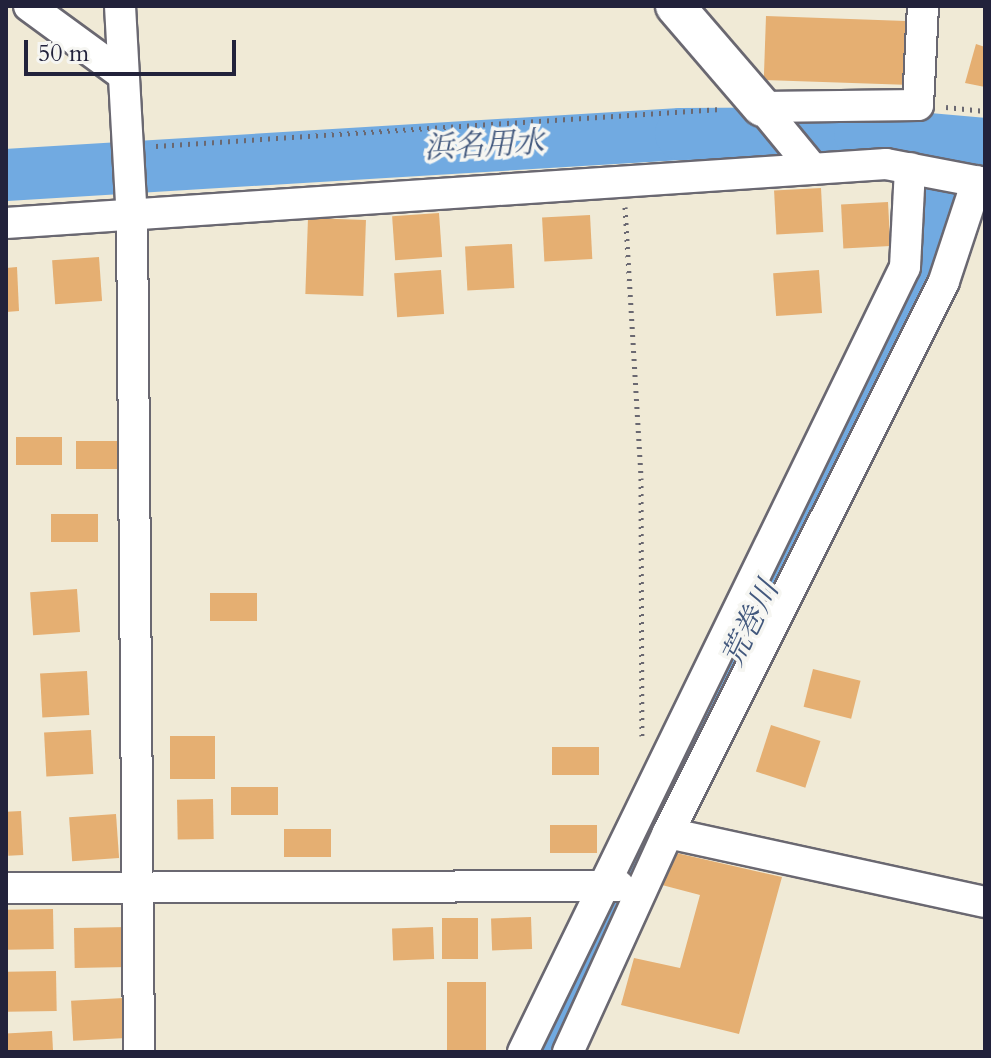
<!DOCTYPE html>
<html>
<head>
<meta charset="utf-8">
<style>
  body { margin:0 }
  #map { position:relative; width:991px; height:1058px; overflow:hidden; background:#f0ead6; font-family:Cardo,"Noto Serif JP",serif }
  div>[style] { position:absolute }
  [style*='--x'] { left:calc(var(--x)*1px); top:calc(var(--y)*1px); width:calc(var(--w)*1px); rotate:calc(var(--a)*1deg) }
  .stream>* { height:9px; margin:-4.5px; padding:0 4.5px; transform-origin:4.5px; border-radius:4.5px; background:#71aae1 }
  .river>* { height:52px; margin:-26px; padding:0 26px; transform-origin:26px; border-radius:26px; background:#71aae1 }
  .building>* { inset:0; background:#e5af72; transform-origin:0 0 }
  .path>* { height:5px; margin-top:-2.5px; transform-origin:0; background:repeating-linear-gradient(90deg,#6a6871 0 2px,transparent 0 8px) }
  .roads { filter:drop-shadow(2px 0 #6a6871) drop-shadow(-2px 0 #6a6871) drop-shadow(0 2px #6a6871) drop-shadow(0 -2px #6a6871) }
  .minor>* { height:30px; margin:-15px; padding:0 15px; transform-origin:15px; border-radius:15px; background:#fff }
  .tertiary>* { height:38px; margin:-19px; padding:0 19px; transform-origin:19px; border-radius:19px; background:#fff }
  span { translate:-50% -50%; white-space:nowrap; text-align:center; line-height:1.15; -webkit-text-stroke:7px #f6f6f2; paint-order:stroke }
  .water-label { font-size:30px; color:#42587d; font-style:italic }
  .frame { position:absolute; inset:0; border:8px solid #22223b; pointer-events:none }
  .scale { position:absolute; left:24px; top:40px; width:212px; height:36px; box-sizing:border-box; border:4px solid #22223b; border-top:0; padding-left:10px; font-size:24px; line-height:28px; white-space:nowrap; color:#22223b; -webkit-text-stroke:6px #f6f6f2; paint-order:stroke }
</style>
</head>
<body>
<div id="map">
  <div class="stream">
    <div style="--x:924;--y:137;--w:28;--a:-84"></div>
  </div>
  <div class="river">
    <div style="--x:6;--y:175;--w:676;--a:-3.48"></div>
    <div style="--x:681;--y:134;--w:179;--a:-0.3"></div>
    <div style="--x:860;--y:133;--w:125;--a:5"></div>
    <div style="--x:542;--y:1052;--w:674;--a:-63.93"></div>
    <div style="--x:838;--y:447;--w:197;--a:-61.2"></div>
    <div style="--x:933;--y:274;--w:82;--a:-78.7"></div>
  </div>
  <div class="building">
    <div style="left:766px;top:16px;width:140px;height:64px;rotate:2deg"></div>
    <div style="clip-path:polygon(976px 44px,985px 47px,985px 87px,965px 83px)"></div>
    <div style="left:821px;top:188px;width:44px;height:47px;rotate:87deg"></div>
    <div style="left:888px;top:202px;width:44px;height:47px;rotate:87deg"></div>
    <div style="left:439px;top:213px;width:44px;height:47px;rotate:86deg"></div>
    <div style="left:590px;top:215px;width:44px;height:48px;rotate:87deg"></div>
    <div style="left:308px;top:218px;width:58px;height:76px;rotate:2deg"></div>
    <div style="left:512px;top:244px;width:44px;height:47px;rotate:87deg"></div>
    <div style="left:99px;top:257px;width:44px;height:47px;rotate:86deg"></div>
    <div style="clip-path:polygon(17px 267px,19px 311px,6px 312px,6px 268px)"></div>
    <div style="left:441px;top:270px;width:44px;height:47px;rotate:86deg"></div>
    <div style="left:819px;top:270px;width:43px;height:46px;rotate:86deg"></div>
    <div style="left:16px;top:437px;width:46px;height:28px"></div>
    <div style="left:76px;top:441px;width:47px;height:28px"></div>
    <div style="left:98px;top:514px;width:28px;height:47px;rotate:90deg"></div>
    <div style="left:77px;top:589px;width:43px;height:47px;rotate:86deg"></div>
    <div style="left:210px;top:593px;width:47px;height:28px"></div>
    <div style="left:813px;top:669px;width:49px;height:39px;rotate:14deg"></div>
    <div style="left:87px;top:671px;width:44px;height:47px;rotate:87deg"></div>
    <div style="left:771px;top:725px;width:52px;height:49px;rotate:18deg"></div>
    <div style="left:91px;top:730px;width:44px;height:47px;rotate:87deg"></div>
    <div style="left:170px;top:736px;width:45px;height:43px"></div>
    <div style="left:599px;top:747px;width:28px;height:47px;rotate:90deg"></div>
    <div style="left:278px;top:787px;width:28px;height:47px;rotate:90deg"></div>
    <div style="left:213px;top:799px;width:40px;height:36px;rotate:89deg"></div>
    <div style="left:21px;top:811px;width:44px;height:15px;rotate:87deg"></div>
    <div style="left:116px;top:814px;width:44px;height:47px;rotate:86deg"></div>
    <div style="left:550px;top:825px;width:47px;height:28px"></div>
    <div style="left:284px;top:829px;width:47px;height:28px"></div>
    <div style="clip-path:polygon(672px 852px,782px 877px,739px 1034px,621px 1005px,634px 958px,680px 968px,700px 895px,662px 885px)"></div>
    <div style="left:53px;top:909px;width:40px;height:47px;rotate:89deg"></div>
    <div style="left:531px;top:917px;width:32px;height:40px;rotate:88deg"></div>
    <div style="left:442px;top:918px;width:36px;height:41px"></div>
    <div style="left:128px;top:927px;width:40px;height:54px;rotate:89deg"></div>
    <div style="left:433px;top:927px;width:32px;height:41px;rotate:88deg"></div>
    <div style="left:56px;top:971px;width:40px;height:50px;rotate:89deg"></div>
    <div style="left:447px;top:982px;width:39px;height:70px"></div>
    <div style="left:124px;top:998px;width:40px;height:53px;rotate:87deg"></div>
    <div style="left:52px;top:1031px;width:21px;height:46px;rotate:87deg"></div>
  </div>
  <div class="path">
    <div style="--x:946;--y:107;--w:39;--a:6"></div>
    <div style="--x:156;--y:146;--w:566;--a:-3.75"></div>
    <div style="--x:625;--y:207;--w:271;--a:86.6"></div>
    <div style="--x:641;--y:478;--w:258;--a:89.8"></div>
  </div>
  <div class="roads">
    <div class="minor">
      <div style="--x:29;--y:6;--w:115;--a:36.2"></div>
      <div style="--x:120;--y:6;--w:212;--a:86.8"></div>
      <div style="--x:132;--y:218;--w:834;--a:89.52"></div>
      <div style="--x:762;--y:107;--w:156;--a:-0.7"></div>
      <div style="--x:918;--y:105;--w:99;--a:-87.1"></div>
      <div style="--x:762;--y:107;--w:80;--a:50.6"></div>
      <div style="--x:6;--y:223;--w:882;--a:-3.84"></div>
      <div style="--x:886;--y:164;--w:101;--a:10.9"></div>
      <div style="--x:668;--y:833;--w:324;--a:12.3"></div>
      <div style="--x:6;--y:888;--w:613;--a:-0.19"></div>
      <div style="--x:523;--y:1052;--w:873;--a:-64.05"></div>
      <div style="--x:905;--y:267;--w:99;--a:-87.1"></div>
      <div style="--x:568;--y:1052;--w:241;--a:-65.5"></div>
      <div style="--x:668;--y:833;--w:617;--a:-63.43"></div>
      <div style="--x:944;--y:281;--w:105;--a:-71.7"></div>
    </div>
    <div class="tertiary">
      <div style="--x:675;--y:6;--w:133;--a:49.3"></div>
    </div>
  </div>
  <div class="water-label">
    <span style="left:484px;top:146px;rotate:-3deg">浜名用水</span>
    <span style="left:751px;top:624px;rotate:-64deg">荒巻川</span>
  </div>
  <div class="frame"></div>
  <div class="scale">50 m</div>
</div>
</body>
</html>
